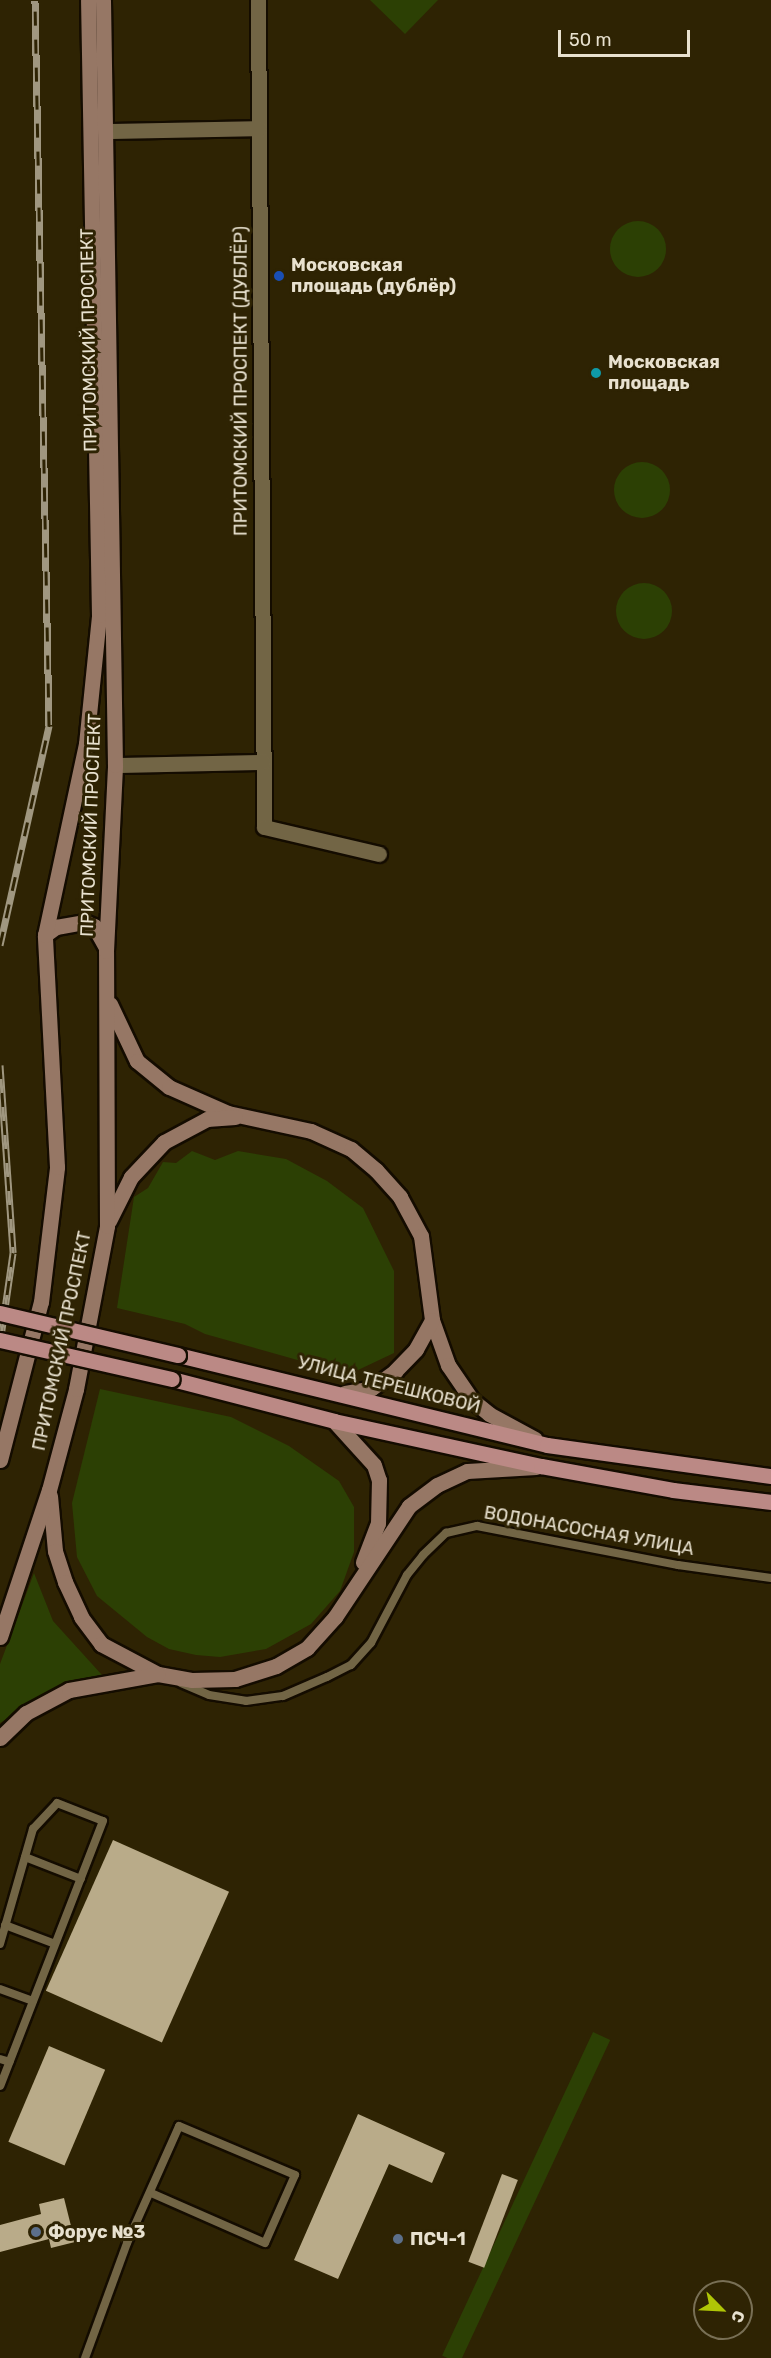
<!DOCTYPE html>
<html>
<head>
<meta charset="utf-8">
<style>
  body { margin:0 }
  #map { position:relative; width:771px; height:2358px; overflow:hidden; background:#2e2303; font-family:Rubik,sans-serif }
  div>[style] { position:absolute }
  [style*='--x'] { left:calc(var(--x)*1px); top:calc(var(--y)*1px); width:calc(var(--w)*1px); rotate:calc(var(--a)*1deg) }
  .green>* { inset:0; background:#2c4004; transform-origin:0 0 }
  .round { border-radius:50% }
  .building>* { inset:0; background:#b9ab89; transform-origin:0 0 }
  .roads { filter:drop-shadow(2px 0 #140c00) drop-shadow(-2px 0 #140c00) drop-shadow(0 2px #140c00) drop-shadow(0 -2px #140c00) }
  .service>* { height:8px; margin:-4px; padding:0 4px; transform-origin:4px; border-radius:4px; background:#726545 }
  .minor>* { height:15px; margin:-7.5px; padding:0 7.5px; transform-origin:7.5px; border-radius:7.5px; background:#726545 }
  .secondary>* { height:15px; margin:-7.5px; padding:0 7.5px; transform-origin:7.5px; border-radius:7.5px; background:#967765 }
  .primary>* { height:15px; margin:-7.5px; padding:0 7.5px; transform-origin:7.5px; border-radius:7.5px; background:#bb8985 }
  .rail>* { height:7px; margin-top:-3.5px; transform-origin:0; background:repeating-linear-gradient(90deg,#2e2303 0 14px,#a09780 0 28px); box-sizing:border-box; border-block:2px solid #a09780 }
  .bridges { filter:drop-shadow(2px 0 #140c00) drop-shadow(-2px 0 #140c00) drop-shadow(0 2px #140c00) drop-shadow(0 -2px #140c00) }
  .primary-bridge>* { height:15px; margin:-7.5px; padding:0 7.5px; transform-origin:7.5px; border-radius:7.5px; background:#bb8985 }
  .dots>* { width:16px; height:16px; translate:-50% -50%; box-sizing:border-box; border:3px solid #2e2303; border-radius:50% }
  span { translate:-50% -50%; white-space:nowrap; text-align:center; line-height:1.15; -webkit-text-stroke:6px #2e2303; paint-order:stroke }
  .poi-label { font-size:18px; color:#e8e1cf; font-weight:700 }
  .left { translate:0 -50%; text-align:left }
  .street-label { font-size:18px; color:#e8e1cf }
  .north { position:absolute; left:693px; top:2280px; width:60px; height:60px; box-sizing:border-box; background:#2e2303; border:2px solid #786f55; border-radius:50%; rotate:114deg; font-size:16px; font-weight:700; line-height:24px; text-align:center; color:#e8e1cf }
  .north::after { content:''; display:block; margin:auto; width:21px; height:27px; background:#afc506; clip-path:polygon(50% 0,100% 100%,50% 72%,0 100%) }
  .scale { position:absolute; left:558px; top:30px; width:132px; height:27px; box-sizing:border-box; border:3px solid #e8e1cf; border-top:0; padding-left:8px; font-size:18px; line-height:21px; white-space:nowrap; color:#e8e1cf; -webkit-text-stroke:4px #2e2303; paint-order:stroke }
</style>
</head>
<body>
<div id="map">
  <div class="green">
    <div style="clip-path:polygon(370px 0,438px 0,405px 34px)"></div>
    <div class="round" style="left:610px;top:221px;width:56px;height:56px"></div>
    <div class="round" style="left:614px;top:462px;width:56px;height:56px"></div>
    <div class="round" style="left:616px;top:583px;width:56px;height:56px"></div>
    <div style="clip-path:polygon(192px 1151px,215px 1160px,238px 1151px,286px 1159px,327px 1181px,363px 1208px,394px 1271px,394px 1353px,358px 1370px,340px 1372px,205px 1334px,185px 1324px,117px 1308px,134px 1197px,148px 1188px,163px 1162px,176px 1163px)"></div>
    <div style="clip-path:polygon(100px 1389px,231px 1417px,289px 1446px,339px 1481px,354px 1507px,354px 1552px,340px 1591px,311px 1624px,266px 1649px,220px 1657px,196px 1655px,169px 1649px,147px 1637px,97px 1596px,77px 1557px,72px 1503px)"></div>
    <div style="clip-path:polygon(34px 1573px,53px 1621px,102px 1675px,50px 1691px,0 1723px,0 1664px)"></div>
    <div style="left:593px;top:2032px;width:19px;height:357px;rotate:25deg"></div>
  </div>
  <div class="building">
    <div style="left:113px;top:1840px;width:127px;height:165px;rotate:24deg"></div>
    <div style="left:49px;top:2046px;width:61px;height:104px;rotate:23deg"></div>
    <div style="clip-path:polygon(358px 2114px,445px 2153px,432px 2183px,389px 2164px,338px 2279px,294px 2260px)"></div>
    <div style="left:502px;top:2174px;width:17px;height:94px;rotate:21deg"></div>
    <div style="clip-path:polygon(64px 2198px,75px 2242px,51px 2248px,49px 2239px,0 2252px,0 2225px,41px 2214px,39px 2204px)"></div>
  </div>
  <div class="roads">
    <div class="service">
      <div style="--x:181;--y:1683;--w:30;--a:23"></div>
      <div style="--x:209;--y:1695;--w:37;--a:9"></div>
      <div style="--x:246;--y:1701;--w:37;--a:-8"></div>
      <div style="--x:283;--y:1696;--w:48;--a:-23.4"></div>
      <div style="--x:327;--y:1677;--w:27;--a:-27"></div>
      <div style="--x:351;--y:1665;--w:30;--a:-48"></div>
      <div style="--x:371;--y:1643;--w:77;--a:-62.1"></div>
      <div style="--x:407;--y:1575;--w:26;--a:-51"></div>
      <div style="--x:423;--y:1555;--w:32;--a:-44"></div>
      <div style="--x:446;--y:1533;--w:32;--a:-13"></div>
      <div style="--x:477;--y:1526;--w:205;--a:11"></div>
      <div style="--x:678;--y:1565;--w:94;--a:8"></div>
      <div style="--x:25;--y:1857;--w:60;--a:21.4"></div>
      <div style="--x:5;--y:1925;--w:53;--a:20.8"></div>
      <div style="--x:0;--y:1944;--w:120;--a:-74"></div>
      <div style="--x:33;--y:1829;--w:35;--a:-47"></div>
      <div style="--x:57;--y:1803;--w:49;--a:21.4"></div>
      <div style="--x:103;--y:1821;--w:284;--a:111.2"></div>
      <div style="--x:0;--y:1989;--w:35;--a:20"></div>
      <div style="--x:0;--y:2059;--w:10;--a:17"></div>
      <div style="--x:85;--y:2358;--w:122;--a:-69.9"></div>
      <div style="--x:127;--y:2243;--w:128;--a:-66"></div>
      <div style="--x:179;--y:2126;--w:126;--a:22.9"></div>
      <div style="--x:295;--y:2175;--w:74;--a:113.8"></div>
      <div style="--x:265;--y:2243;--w:124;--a:-156.3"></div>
    </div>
    <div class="minor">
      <div style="--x:258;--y:0;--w:827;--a:89.58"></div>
      <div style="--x:264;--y:827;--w:118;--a:13.2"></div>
      <div style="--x:105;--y:131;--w:154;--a:-1.1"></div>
      <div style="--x:115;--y:765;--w:148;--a:-1.2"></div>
    </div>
    <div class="secondary">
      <div style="--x:45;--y:935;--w:14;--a:-36"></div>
      <div style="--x:56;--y:927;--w:28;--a:-10"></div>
      <div style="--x:84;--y:922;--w:11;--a:22"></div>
      <div style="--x:94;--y:926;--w:23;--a:61"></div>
      <div style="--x:110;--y:1004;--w:63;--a:64.7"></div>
      <div style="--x:137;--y:1061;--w:41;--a:39.1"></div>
      <div style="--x:169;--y:1087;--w:64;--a:23.8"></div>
      <div style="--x:228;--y:1113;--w:85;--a:12.2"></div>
      <div style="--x:311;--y:1131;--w:44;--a:24.2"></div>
      <div style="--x:351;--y:1149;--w:33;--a:40"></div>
      <div style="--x:376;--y:1170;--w:36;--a:48"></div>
      <div style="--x:400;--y:1197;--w:44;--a:61.7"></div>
      <div style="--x:421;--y:1236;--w:85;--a:82.5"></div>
      <div style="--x:432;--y:1320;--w:48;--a:70.4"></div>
      <div style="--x:448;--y:1365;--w:42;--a:55.6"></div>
      <div style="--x:472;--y:1400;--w:22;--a:39"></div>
      <div style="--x:489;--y:1414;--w:52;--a:28.5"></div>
      <div style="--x:109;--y:1221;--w:49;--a:-63.4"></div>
      <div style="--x:131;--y:1177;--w:48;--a:-46.7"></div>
      <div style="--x:164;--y:1142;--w:49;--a:-28.1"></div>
      <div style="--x:207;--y:1119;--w:28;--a:-4"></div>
      <div style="--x:345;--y:1393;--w:27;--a:-10"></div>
      <div style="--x:372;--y:1388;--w:29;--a:-36"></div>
      <div style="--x:395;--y:1371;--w:30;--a:-46"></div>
      <div style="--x:416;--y:1349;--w:33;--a:-61"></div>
      <div style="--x:334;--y:1421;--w:59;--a:47.7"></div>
      <div style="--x:374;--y:1465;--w:16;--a:72"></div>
      <div style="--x:379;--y:1480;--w:43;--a:91.3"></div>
      <div style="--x:378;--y:1523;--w:42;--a:111"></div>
      <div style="--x:0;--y:1460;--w:163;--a:-75.5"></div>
      <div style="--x:41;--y:1302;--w:136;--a:-83.2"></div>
      <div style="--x:57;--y:1167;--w:232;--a:-93"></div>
      <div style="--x:45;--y:935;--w:195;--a:-77.9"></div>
      <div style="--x:86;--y:744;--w:130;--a:-84.2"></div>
      <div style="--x:99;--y:615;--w:615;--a:-91.02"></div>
      <div style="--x:50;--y:1496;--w:55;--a:84.8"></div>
      <div style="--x:55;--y:1551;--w:33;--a:72"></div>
      <div style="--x:65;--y:1582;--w:38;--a:65"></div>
      <div style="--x:81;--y:1617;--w:34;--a:53"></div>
      <div style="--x:101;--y:1644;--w:64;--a:27.8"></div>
      <div style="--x:158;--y:1674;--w:35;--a:10"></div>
      <div style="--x:192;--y:1680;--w:43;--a:-1.3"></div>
      <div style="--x:235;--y:1679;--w:43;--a:-17.6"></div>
      <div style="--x:276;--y:1666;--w:36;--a:-30"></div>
      <div style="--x:307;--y:1648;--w:42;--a:-47.9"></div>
      <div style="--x:335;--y:1617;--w:133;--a:-56.3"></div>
      <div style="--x:409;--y:1506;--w:35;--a:-37"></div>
      <div style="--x:437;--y:1485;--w:33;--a:-25"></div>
      <div style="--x:467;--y:1471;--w:69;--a:-3.3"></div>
      <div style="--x:0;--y:1637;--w:155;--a:-71.6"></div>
      <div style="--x:49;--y:1490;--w:105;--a:-75"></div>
      <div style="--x:76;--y:1389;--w:166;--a:-79.2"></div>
      <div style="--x:107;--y:1226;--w:275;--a:-90.2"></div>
      <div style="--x:106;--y:951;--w:186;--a:-87.2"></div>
      <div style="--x:115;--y:765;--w:765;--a:-90.9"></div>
      <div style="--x:0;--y:1738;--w:36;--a:-44"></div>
      <div style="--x:26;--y:1713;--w:49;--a:-28.1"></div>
      <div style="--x:69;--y:1690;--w:90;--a:-10.2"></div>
    </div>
    <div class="primary">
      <div style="--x:178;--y:1355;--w:380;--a:13.7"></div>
      <div style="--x:547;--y:1445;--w:226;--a:7.9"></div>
      <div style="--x:172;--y:1379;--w:167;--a:14.5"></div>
      <div style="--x:334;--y:1421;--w:212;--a:12.3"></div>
      <div style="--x:541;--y:1466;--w:134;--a:10.3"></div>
      <div style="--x:673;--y:1490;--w:99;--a:7"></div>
    </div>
  </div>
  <div class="rail">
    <div style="--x:0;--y:945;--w:225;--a:-77.4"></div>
    <div style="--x:49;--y:725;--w:725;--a:-91.11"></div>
    <div style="--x:0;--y:1065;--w:188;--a:86"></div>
    <div style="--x:13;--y:1253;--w:91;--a:98.2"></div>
  </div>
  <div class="bridges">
    <div class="primary-bridge">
      <div style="--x:0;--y:1313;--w:183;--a:13.3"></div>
      <div style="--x:0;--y:1340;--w:176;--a:12.8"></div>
    </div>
  </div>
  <div class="dots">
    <div style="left:279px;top:276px;background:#1a4fb4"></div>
    <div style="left:596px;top:373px;background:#0f9aa8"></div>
    <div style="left:36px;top:2232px;background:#5c6f8a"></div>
    <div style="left:398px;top:2239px;background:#5c6f8a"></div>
  </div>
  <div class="poi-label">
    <span class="left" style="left:291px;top:276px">Московская<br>площадь (дублёр)</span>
    <span class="left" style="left:608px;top:373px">Московская<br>площадь</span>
    <span class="left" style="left:48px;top:2232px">Форус №3</span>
    <span class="left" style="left:410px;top:2239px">ПСЧ-1</span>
  </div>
  <div class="street-label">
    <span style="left:89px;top:340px;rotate:-91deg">ПРИТОМСКИЙ ПРОСПЕКТ</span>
    <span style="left:241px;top:381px;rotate:-90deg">ПРИТОМСКИЙ ПРОСПЕКТ (ДУБЛЁР)</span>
    <span style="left:91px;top:825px;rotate:-88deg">ПРИТОМСКИЙ ПРОСПЕКТ</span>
    <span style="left:62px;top:1341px;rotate:-78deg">ПРИТОМСКИЙ ПРОСПЕКТ</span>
    <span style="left:389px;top:1385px;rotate:14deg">УЛИЦА ТЕРЕШКОВОЙ</span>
    <span style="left:589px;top:1531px;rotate:10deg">ВОДОНАСОСНАЯ УЛИЦА</span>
  </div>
  <div class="north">С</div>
  <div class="scale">50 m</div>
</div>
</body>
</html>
